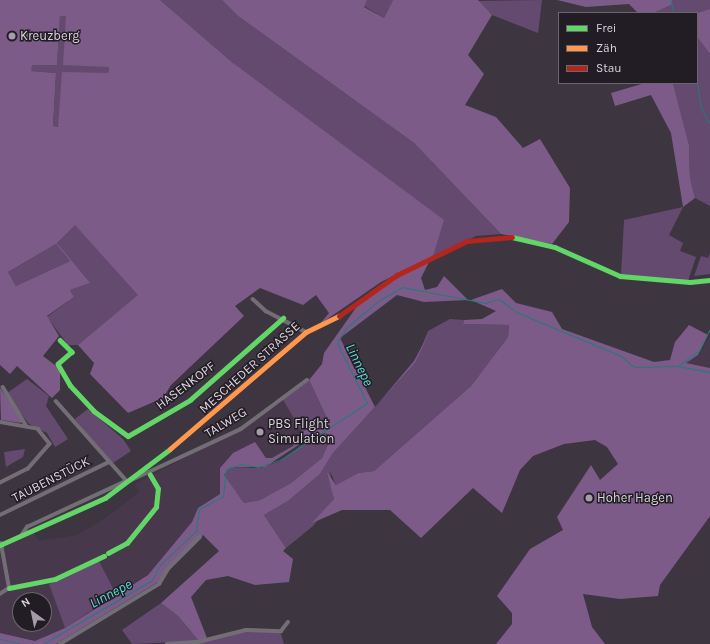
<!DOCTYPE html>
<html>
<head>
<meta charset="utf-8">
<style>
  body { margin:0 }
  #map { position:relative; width:710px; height:644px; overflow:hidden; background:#3d3640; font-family:Karla,sans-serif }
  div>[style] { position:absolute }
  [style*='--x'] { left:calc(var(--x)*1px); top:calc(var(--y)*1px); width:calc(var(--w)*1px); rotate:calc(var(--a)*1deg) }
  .built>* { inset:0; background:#47384c }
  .green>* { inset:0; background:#654a6f }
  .forest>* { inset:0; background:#7c5b88 }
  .stream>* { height:1px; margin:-0.5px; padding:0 0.5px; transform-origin:0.5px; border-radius:0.5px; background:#237b7a }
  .street>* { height:3.5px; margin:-1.75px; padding:0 1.75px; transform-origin:1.75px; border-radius:1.75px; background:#736e76 }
  .fast>* { height:4.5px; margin:-2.25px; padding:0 2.25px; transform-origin:2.25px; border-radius:2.25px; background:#63d668 }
  .slow>* { height:4.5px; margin:-2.25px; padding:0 2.25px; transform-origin:2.25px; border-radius:2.25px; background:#ff974d }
  .jam>* { height:4.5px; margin:-2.25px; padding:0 2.25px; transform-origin:2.25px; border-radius:2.25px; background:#b3261e }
  .dots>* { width:11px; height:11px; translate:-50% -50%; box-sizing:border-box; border:2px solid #221d24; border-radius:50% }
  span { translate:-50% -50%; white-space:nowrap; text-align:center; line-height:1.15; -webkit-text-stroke:3px #221d24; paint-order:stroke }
  .poi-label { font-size:13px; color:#dcd4de }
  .left { translate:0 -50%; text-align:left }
  .street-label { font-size:13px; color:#dcd4de }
  .water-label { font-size:14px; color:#59dfdc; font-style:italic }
  .legend { position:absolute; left:558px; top:12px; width:140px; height:72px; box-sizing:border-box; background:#221d24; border:1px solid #6c666e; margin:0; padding:5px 7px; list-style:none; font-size:12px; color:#dcd4de }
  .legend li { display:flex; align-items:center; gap:8px; height:20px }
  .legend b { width:20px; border:1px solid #6c666e }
  .north { position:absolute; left:12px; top:592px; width:40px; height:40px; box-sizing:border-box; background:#221d24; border:1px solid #6c666e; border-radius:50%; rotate:327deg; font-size:11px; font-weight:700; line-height:16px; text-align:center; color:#dcd4de }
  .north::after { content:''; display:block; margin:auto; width:14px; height:18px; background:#a49da7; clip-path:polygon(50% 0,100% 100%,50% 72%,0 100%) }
</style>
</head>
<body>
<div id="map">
  <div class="built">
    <div style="clip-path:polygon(710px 336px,710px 368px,686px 363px,699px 355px)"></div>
    <div style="clip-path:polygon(evenodd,282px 398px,302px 432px,293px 446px,272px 458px,266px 458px,262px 451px,233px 453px,220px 468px,220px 494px,198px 508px,192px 522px,148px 575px,116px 594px,99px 561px,49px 584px,65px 628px,35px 641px,0 633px,0 546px,34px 533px,38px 541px,77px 535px,106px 518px,139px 492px,135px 484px,241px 428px,282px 398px,20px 600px,44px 600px,44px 624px,20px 624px,20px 600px)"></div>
  </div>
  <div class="green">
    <div style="clip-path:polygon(160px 0,222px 0,238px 16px,414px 143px,501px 234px,476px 236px,433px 256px,233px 63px)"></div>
    <div style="clip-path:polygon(367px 0,393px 0,384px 18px,364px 6px)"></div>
    <div style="clip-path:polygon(542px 0,538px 33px,492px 15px,477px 1px)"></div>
    <div style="clip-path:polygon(672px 0,710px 0,710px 9px,697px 13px,654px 13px,673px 4px)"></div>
    <div style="clip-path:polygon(60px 15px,66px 16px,109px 67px,108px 73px,59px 127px,53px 126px,56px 73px,31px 71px,31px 65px,57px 65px)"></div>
    <div style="clip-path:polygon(697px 37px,710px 54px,710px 206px,695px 198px,690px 178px,689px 145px,673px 83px,697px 83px)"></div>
    <div style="clip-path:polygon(683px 207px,669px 235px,683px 243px,680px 251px,696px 257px,688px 281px,621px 275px,624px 220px)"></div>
    <div style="clip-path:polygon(75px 224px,139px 295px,78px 345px,68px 345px,47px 317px,74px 297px,70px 290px,89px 283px,57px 243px)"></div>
    <div style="clip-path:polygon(56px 244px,70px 261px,16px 286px,8px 272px)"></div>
    <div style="clip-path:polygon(710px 253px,710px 274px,694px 276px,701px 256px,708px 258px)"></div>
    <div style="clip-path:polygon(450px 319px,464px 320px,463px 324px,509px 325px,508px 337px,471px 386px,374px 471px,358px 473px,336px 485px,330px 471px,334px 499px,313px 526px,286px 548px,264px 515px,288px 501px,320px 474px,333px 453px,415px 363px,428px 331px)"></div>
    <div style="clip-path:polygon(27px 379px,49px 396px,46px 406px,68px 439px,55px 447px,47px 433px,29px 424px,10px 400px,7px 393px)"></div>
    <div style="clip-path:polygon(309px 380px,327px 418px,302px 432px,282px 398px)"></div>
    <div style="clip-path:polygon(88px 409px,123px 439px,131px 451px,113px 463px,101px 452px,75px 419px)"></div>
    <div style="clip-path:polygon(326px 433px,330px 440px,322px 458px,291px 483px,260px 500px,244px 503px,224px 476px,231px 467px,259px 468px,281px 461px,304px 443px)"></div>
    <div style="clip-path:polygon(25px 449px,23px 457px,6px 467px,4px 452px)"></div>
    <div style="clip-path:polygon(99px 561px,116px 594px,65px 628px,49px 584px)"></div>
    <div style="clip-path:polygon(161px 603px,178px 616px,199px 641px,132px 644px,122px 630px)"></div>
    <div style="clip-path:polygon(248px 631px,280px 631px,284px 644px,189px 644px)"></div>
  </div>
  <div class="forest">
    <div style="clip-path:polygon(evenodd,0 0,160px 0,233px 63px,444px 220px,433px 256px,381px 282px,320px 324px,329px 313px,316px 295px,303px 305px,260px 288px,235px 306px,244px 316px,171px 385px,163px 398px,128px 413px,90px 374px,94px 363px,78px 345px,138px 295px,75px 225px,57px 243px,90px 283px,70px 290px,74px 297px,47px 316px,59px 336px,43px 356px,60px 369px,60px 390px,52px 398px,17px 366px,10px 374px,0 365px,0 0,60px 16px,66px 16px,63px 65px,109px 67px,108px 73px,62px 72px,58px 127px,53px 126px,56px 73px,31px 71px,32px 65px,57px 65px,60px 16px,0 0,56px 244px,70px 261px,16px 286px,8px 272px,56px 244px)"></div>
    <div style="clip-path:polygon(222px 0,367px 0,364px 7px,384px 18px,393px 0,478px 0,492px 15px,468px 55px,484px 74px,465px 105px,496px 117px,523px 148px,540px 139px,570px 188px,569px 222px,552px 244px,501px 234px,414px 143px,238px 16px)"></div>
    <div style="clip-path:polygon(557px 0,672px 0,673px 4px,654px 13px,638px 13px,629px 4px,586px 7px)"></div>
    <div style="clip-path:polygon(710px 9px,710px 54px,697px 37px,697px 13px)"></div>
    <div style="clip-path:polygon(645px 83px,673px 83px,689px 145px,690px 178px,695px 198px,683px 207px,671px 133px,651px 95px,615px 106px,611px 93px)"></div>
    <div style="clip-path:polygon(evenodd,429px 262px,421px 278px,425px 290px,437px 287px,444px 276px,468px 300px,424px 302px,397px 295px,340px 338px,375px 407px,414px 361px,430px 331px,415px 363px,333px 453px,320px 474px,288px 501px,264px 515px,286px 548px,283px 551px,293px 559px,289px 582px,255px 585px,228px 576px,206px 580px,191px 597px,207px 638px,199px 641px,178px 616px,161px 603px,219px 551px,203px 535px,168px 568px,158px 582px,56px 644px,0 644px,0 633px,35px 641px,65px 628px,148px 575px,192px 522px,198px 508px,220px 494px,220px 468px,233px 453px,255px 442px,266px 458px,272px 458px,293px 446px,302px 432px,327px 418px,309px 380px,322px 364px,324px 353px,360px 302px,393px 279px,429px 262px,326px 433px,330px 440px,322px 458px,291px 483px,260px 500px,244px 503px,224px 475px,231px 467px,265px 467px,312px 436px,326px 433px)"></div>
    <div style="clip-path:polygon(502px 289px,516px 303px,552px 312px,562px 329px,654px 362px,670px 360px,675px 342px,689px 325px,708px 335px,710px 331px,698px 355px,686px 363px,710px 368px,710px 516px,660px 585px,658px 596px,620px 599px,583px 594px,592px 627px,605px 644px,496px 644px,512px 624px,512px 613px,497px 596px,530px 549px,563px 530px,557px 517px,591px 465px,600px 480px,618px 464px,607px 447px,595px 440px,564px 444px,533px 456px,520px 470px,502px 513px,473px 488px,421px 538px,390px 510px,342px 510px,312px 523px,334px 499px,327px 472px,336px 485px,358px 473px,374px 471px,471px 386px,508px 337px,509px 325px,463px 324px,464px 320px,482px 319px,496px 311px,471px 300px)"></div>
    <div style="clip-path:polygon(0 388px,23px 419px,21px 423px,1px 420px)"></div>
  </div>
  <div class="stream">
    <div style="--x:670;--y:0;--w:14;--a:73"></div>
    <div style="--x:697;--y:83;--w:25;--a:81"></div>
    <div style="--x:701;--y:108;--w:18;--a:61"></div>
    <div style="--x:710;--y:152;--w:18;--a:90"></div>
    <div style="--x:678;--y:366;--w:26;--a:-36"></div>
    <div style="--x:699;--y:351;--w:25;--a:-64"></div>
    <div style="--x:0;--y:639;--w:22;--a:13"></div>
    <div style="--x:43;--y:644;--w:126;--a:-30.4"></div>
    <div style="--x:152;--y:580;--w:17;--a:-62"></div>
    <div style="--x:160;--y:565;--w:50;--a:-43.4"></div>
    <div style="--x:196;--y:531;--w:22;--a:-82"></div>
    <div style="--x:199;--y:509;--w:27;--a:-28"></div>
    <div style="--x:223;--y:496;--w:27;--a:-84"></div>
    <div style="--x:226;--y:469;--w:16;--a:-18"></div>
    <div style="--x:241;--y:464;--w:17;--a:10"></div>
    <div style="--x:258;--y:467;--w:23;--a:-18"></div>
    <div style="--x:280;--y:460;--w:104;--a:-33.2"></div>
    <div style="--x:367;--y:403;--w:67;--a:-116.6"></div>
    <div style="--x:337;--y:343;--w:17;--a:-59"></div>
    <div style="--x:346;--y:328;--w:42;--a:-40.2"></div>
    <div style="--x:378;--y:301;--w:28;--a:-30"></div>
    <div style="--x:402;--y:287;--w:85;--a:10.9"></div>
    <div style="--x:485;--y:303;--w:15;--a:-16"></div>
    <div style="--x:499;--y:299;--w:21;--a:37"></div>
    <div style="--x:516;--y:312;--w:114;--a:22.7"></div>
    <div style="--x:621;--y:356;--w:17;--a:40"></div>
    <div style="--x:634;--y:367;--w:44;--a:-1.3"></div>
    <div style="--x:678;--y:366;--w:33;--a:11"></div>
  </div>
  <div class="street">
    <div style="--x:253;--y:299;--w:18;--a:43"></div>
    <div style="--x:266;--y:311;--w:45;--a:27.7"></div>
    <div style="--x:3;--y:387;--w:44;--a:58.8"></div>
    <div style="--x:56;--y:401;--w:107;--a:48.4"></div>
    <div style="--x:0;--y:422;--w:39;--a:10"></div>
    <div style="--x:38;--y:429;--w:19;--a:51"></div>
    <div style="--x:50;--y:444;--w:33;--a:131"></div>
    <div style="--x:28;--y:469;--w:31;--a:153"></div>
    <div style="--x:123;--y:484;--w:130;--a:-25"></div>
    <div style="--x:241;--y:429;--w:82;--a:-36.6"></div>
    <div style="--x:0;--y:515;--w:121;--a:-25.9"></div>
    <div style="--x:21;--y:536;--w:11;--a:-56"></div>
    <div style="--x:27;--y:527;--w:109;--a:-24.9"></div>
    <div style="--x:0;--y:594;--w:11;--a:-34"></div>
    <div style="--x:9;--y:588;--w:45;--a:-100.3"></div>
    <div style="--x:60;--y:644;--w:116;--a:-31.2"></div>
    <div style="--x:159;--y:584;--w:17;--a:-59"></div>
    <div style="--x:168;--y:569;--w:45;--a:-45"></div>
    <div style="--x:167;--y:644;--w:31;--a:-4"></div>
    <div style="--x:198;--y:642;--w:49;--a:-14"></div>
    <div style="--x:246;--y:630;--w:35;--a:2"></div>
    <div style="--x:281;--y:631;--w:11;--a:-52"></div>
  </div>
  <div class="fast">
    <div style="--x:512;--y:237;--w:44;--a:13.1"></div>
    <div style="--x:555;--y:247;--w:71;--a:24"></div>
    <div style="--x:620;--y:276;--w:70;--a:4.9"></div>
    <div style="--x:690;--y:282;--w:20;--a:-6"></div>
    <div style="--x:60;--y:340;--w:17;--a:45"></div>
    <div style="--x:72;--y:352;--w:18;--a:139"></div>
    <div style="--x:58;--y:364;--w:24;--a:60"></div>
    <div style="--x:70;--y:385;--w:35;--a:47"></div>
    <div style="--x:94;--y:411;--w:42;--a:36.3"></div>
    <div style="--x:128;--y:436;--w:72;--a:-30.1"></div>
    <div style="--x:190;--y:400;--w:124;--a:-41.4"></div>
    <div style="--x:0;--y:545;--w:115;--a:-24.1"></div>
    <div style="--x:105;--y:498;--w:81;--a:-37"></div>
    <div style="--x:108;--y:553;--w:21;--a:-28"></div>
    <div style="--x:127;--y:543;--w:46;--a:-51.1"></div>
    <div style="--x:156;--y:507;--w:18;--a:-84"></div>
    <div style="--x:158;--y:489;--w:16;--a:-120"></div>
    <div style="--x:9;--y:588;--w:47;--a:-11.1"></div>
    <div style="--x:55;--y:579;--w:54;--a:-25.1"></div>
  </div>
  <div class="slow">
    <div style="--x:170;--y:449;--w:179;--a:-40.7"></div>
    <div style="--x:306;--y:332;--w:37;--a:-26"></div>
  </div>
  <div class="jam">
    <div style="--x:339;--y:316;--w:71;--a:-35.3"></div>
    <div style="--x:397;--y:275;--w:78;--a:-25.9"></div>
    <div style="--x:467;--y:241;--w:45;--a:-5.1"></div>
  </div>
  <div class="dots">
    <div style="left:12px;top:36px;background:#a49da7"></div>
    <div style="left:260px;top:432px;background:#a49da7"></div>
    <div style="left:589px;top:498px;background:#a49da7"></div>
  </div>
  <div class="poi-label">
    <span class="left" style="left:20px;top:36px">Kreuzberg</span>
    <span class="left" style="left:268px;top:432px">PBS Flight<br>Simulation</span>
    <span class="left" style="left:597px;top:498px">Hoher Hagen</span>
  </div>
  <div class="street-label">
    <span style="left:250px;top:368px;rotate:-42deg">MESCHEDER STRASSE</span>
    <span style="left:186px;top:386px;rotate:-37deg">HASENKOPF</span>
    <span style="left:226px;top:423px;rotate:-31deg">TALWEG</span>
    <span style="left:51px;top:480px;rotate:-27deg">TAUBENSTÜCK</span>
  </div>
  <div class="water-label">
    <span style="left:359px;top:365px;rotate:64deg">Linnepe</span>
    <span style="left:111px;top:594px;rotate:-28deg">Linnepe</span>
  </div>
  <ul class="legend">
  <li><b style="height:5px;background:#63d668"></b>Frei</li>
  <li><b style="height:5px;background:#ff974d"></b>Zäh</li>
  <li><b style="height:5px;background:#b3261e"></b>Stau</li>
  </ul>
  <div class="north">N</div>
</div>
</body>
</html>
